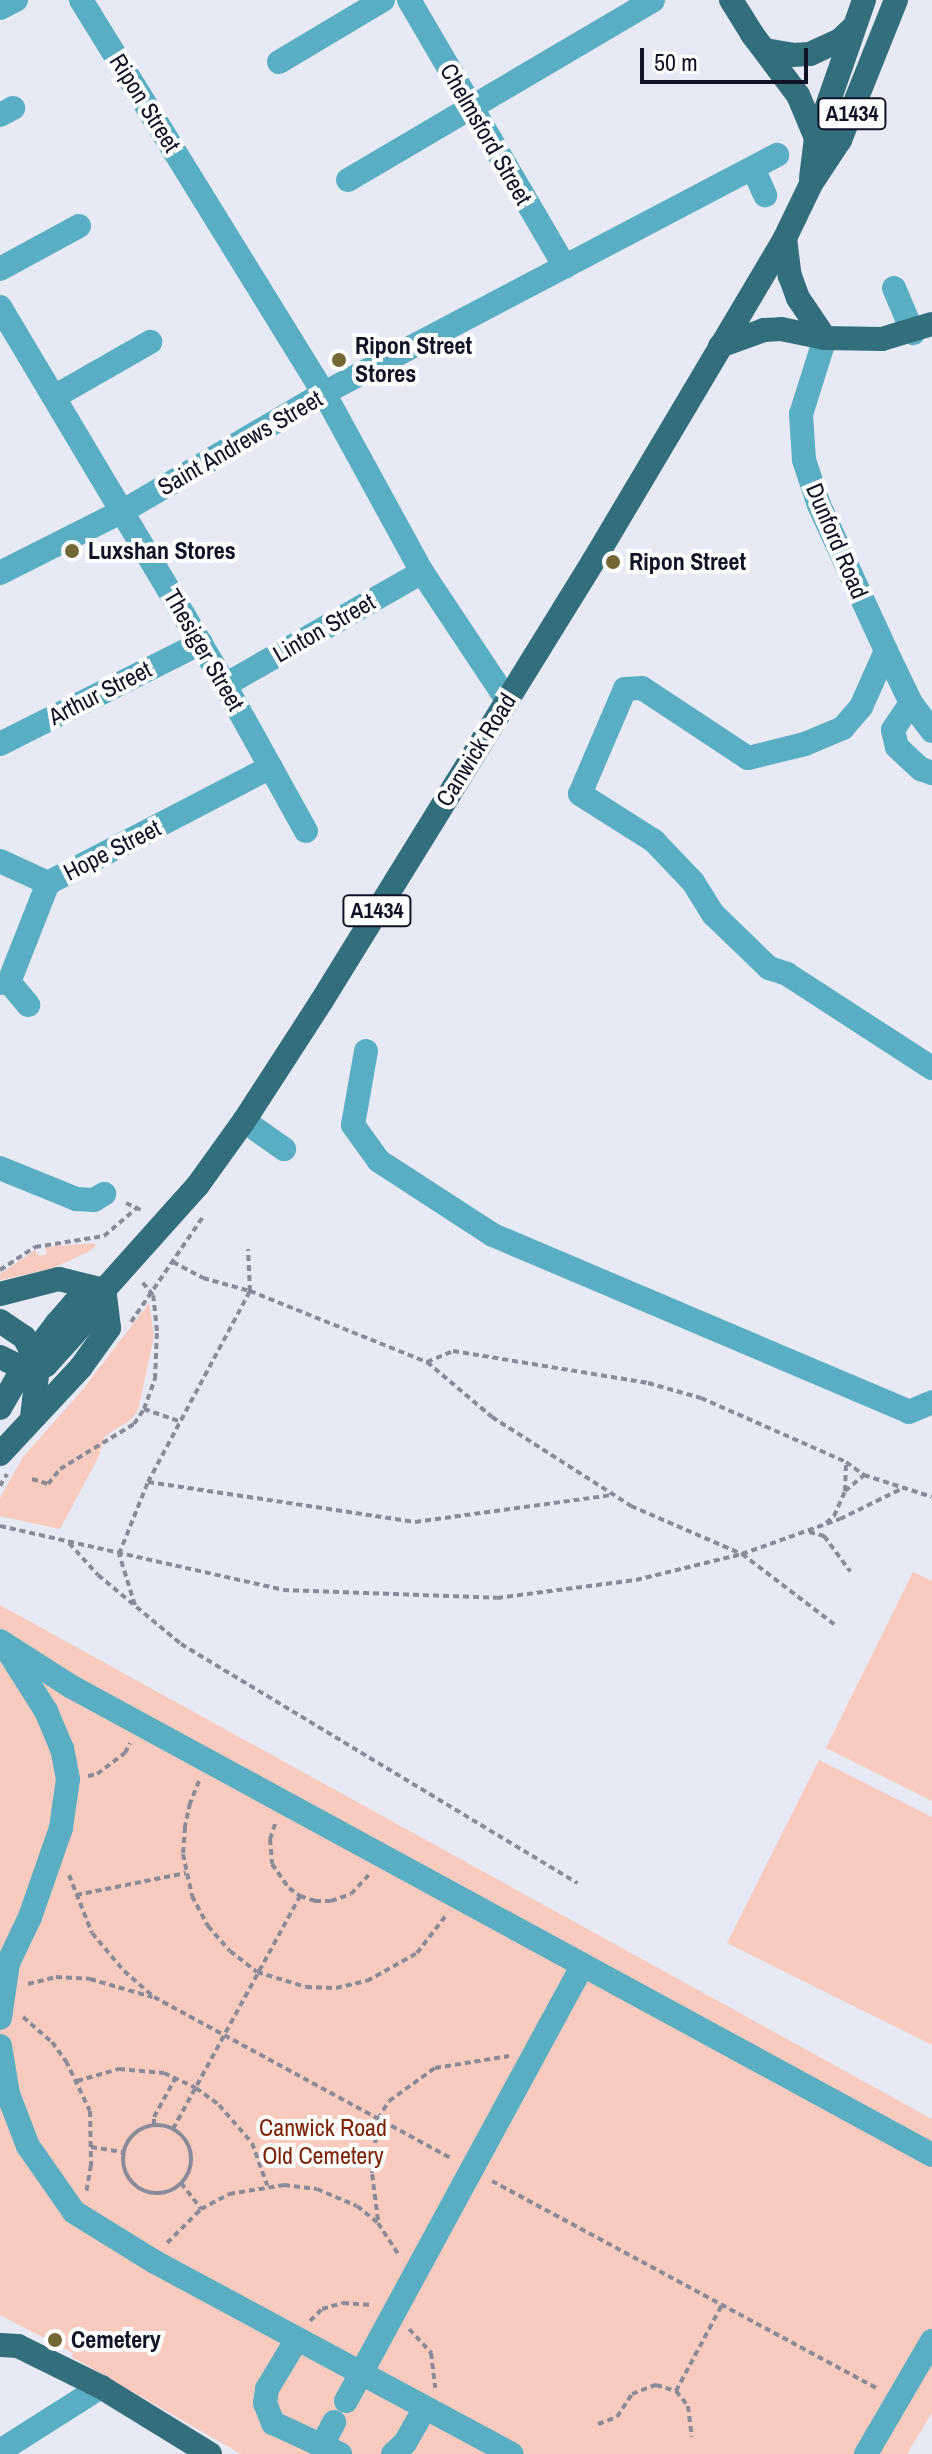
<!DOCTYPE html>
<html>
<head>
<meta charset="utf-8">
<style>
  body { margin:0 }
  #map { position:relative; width:932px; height:2454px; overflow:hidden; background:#e7e9f5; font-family:"Archivo Narrow",sans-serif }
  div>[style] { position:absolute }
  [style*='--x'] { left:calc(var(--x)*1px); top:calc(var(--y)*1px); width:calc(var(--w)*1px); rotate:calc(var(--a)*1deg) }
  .green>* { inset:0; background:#f8cbbe }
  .path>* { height:4px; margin-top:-2px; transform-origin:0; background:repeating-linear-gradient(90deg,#898b9a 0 6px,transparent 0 10px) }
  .path>.ring { margin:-2px; padding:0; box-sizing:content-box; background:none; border:4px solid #898b9a; border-radius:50% }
  .minor>* { height:24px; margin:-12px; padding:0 12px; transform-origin:12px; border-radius:12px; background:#5aaec3 }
  .major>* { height:24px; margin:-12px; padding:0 12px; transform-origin:12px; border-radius:12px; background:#326e7c }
  .dots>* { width:22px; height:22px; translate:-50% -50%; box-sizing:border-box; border:4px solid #fff; border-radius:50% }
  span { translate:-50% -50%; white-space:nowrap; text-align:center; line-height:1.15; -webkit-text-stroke:8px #fff; paint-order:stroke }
  .shield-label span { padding:2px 6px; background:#fff; border:2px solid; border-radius:6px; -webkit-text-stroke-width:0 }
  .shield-label { font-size:22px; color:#101226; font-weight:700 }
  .street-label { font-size:24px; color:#101226 }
  .poi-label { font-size:24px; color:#101226; font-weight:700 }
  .left { translate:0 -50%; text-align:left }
  .park-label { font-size:24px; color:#7d2204 }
  .scale { position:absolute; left:640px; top:48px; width:168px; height:36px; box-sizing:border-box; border:4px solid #101226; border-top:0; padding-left:10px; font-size:24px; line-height:28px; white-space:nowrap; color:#101226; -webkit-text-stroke:6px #fff; paint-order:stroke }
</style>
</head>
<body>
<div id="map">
  <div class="green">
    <div style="clip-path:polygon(94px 1243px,96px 1246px,88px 1252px,51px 1269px,0 1280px,0 1274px,35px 1250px,39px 1256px,47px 1254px,45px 1247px)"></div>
    <div style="clip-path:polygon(149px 1303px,154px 1336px,138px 1410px,132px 1419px,105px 1436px,98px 1458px,60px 1529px,0 1516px,0 1498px,23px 1457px,84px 1388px)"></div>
    <div style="clip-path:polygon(913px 1572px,932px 1581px,932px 1801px,826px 1748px)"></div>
    <div style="clip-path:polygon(0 1605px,932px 2119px,932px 2413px,907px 2454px,241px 2454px,72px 2357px,73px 2353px,0 2315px)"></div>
    <div style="clip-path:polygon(819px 1760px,932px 1817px,932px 2045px,727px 1943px)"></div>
  </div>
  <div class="path">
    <div style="--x:126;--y:1203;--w:19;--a:25"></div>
    <div style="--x:173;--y:1262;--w:34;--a:28"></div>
    <div style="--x:203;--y:1278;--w:49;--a:15.5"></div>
    <div style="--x:250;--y:1291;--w:191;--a:21.9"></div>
    <div style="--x:427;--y:1362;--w:85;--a:40.2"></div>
    <div style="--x:492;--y:1417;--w:165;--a:32.6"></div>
    <div style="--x:631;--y:1506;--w:121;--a:23.4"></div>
    <div style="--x:742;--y:1554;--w:116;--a:37.3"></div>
    <div style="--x:0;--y:1270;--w:42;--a:-33.3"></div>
    <div style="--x:35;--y:1247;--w:70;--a:-9.1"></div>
    <div style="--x:104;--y:1236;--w:45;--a:-40.5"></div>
    <div style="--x:131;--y:1322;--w:127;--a:-55.6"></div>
    <div style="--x:427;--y:1362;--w:28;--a:-23"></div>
    <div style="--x:453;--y:1351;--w:198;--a:9.3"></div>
    <div style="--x:648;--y:1383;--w:55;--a:15.8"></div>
    <div style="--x:701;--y:1398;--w:158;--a:23.8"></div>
    <div style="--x:846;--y:1462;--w:22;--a:36"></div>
    <div style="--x:144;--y:1409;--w:37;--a:19"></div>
    <div style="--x:32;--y:1479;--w:17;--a:17"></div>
    <div style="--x:48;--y:1484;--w:19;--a:-51"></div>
    <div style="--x:60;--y:1469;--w:87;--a:-31.3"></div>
    <div style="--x:134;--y:1424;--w:18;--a:-56"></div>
    <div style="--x:144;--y:1409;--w:32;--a:-70"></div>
    <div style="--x:155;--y:1379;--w:48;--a:-87.6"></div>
    <div style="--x:157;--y:1331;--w:36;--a:-96"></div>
    <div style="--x:153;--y:1295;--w:17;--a:-130"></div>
    <div style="--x:148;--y:1482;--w:270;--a:8.5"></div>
    <div style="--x:415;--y:1522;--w:200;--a:-7.8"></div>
    <div style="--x:0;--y:1486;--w:14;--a:-60"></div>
    <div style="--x:845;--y:1491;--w:29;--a:-88"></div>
    <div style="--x:826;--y:1523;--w:11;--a:-41"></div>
    <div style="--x:834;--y:1516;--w:27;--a:-66"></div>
    <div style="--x:845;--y:1491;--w:25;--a:-40"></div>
    <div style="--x:864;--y:1475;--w:71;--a:17.9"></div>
    <div style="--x:0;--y:1526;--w:290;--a:12.7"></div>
    <div style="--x:283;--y:1590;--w:214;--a:2.1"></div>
    <div style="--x:497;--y:1598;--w:140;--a:-7.4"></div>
    <div style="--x:636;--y:1580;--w:109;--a:-13.8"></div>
    <div style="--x:742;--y:1554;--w:104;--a:-19.7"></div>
    <div style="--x:840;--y:1519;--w:70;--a:-26.2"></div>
    <div style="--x:809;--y:1532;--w:16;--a:15"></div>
    <div style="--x:824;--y:1536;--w:44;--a:53.4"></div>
    <div style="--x:69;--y:1543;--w:43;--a:47.8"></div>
    <div style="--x:98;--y:1575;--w:108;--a:39.7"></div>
    <div style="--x:181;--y:1644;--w:463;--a:31.1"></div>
    <div style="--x:135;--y:1605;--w:53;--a:-107.4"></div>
    <div style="--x:119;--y:1554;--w:78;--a:-68.1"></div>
    <div style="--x:148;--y:1482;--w:217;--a:-61.9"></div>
    <div style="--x:250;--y:1291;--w:42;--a:-92.7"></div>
    <div style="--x:88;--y:1776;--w:9;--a:-13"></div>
    <div style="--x:97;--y:1774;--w:35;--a:-37"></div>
    <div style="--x:125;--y:1753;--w:11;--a:-63"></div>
    <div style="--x:199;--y:1781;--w:24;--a:112"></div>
    <div style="--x:190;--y:1803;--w:25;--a:102"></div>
    <div style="--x:185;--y:1827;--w:27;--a:94"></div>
    <div style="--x:183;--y:1854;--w:43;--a:77.9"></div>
    <div style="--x:192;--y:1896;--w:34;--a:62"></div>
    <div style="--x:208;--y:1926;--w:33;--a:49"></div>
    <div style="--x:230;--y:1951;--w:34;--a:38"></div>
    <div style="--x:257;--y:1972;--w:51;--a:17"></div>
    <div style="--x:306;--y:1987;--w:30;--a:2"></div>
    <div style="--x:336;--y:1988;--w:32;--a:-13"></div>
    <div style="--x:367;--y:1981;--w:57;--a:-29.2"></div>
    <div style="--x:417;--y:1953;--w:49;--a:-52.4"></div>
    <div style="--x:275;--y:1824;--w:16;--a:108"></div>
    <div style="--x:270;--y:1839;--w:25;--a:85"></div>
    <div style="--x:272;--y:1864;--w:29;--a:55"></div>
    <div style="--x:289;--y:1888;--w:14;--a:36"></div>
    <div style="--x:300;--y:1896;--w:16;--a:18"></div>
    <div style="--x:315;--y:1901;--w:16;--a:0"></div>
    <div style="--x:331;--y:1901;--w:21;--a:-19"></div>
    <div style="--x:351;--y:1894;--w:26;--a:-47"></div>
    <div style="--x:69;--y:1875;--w:62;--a:68.4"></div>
    <div style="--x:92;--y:1933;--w:50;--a:49.9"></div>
    <div style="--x:124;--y:1971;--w:40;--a:41"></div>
    <div style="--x:154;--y:1997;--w:339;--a:28.5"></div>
    <div style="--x:76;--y:1895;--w:112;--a:-11.3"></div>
    <div style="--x:28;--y:1984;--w:29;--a:-14"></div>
    <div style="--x:56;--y:1977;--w:34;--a:3"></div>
    <div style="--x:90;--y:1979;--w:65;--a:16.2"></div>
    <div style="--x:23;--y:2017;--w:38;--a:41"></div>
    <div style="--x:52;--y:2042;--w:24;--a:54"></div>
    <div style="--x:66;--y:2061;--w:55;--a:64.4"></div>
    <div style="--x:90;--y:2111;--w:54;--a:88.9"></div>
    <div style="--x:91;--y:2165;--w:27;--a:100"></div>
    <div style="--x:77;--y:2081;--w:44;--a:-15.9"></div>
    <div style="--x:119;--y:2069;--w:45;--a:5.1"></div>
    <div style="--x:164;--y:2073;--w:35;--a:25"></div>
    <div style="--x:196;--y:2088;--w:29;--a:36"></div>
    <div style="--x:219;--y:2105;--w:50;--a:49"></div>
    <div style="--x:252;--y:2143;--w:45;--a:70.3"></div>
    <div style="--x:154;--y:2125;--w:8;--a:-90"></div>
    <div style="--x:154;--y:2117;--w:46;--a:-61.2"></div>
    <div class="ring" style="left:123px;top:2125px;width:64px;height:64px"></div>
    <div style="--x:173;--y:2129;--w:265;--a:-61.4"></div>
    <div style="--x:91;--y:2147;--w:32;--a:9"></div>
    <div style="--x:492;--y:2181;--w:438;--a:28.3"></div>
    <div style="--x:181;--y:2183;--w:33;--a:52"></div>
    <div style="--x:378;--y:2220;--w:47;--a:-97.3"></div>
    <div style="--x:372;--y:2173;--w:54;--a:-83.7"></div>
    <div style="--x:378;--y:2119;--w:21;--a:-59"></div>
    <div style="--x:389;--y:2101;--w:57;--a:-35.7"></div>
    <div style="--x:435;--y:2068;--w:75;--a:-9.2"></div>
    <div style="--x:167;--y:2243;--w:48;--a:-45"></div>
    <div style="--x:201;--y:2209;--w:32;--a:-28"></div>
    <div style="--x:229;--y:2194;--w:56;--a:-9.3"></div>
    <div style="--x:284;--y:2185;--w:33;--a:7"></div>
    <div style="--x:317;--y:2189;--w:43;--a:23"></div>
    <div style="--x:357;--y:2206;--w:27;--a:39"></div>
    <div style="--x:378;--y:2223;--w:38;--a:57"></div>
    <div style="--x:310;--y:2321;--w:17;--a:-45"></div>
    <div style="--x:322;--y:2309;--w:22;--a:-16"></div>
    <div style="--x:343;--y:2303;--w:29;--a:4"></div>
    <div style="--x:409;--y:2329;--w:33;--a:47"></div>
    <div style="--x:431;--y:2353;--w:35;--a:83"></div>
    <div style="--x:676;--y:2391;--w:98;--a:-61.9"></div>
    <div style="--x:598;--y:2424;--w:20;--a:-20"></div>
    <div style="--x:617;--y:2417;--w:27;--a:-57"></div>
    <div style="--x:632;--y:2394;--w:26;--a:-21"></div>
    <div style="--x:656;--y:2385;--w:21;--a:17"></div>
    <div style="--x:676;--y:2391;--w:19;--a:51"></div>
    <div style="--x:688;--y:2406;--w:31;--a:83"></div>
  </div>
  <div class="minor">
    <div style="--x:81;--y:0;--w:462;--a:58.3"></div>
    <div style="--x:324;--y:393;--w:204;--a:61.3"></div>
    <div style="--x:422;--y:572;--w:154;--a:56.4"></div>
    <div style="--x:409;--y:0;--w:309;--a:59.7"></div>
    <div style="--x:0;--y:8;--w:18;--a:-27"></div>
    <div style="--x:279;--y:62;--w:121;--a:-30.8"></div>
    <div style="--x:0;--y:115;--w:15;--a:-28"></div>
    <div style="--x:753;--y:168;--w:30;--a:66"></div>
    <div style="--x:348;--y:180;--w:354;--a:-30.5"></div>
    <div style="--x:0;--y:269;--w:90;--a:-28.6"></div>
    <div style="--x:894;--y:288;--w:49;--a:67.1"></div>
    <div style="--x:0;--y:307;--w:440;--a:59.2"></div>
    <div style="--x:225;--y:685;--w:167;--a:61"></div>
    <div style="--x:825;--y:338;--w:80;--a:107.5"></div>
    <div style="--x:801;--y:414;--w:46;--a:86.3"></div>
    <div style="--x:804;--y:460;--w:47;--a:71.6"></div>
    <div style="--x:819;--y:505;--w:161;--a:65.3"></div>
    <div style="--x:886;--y:651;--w:58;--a:64.3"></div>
    <div style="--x:911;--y:703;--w:35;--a:53"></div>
    <div style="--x:54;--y:397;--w:111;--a:-29.8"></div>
    <div style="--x:0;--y:573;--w:138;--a:-26.8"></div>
    <div style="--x:123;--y:511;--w:233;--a:-30.4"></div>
    <div style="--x:324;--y:393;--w:512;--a:-27.72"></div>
    <div style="--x:886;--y:651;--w:61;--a:114.1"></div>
    <div style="--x:861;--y:707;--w:28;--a:131"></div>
    <div style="--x:843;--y:728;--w:41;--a:157.2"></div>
    <div style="--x:805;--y:744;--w:59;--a:166.2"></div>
    <div style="--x:748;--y:758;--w:127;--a:-146.6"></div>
    <div style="--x:642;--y:688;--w:17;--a:177"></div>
    <div style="--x:625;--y:689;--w:114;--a:113.2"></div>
    <div style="--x:580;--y:794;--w:88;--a:32.4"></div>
    <div style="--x:654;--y:841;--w:57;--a:46.4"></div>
    <div style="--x:693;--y:882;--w:38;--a:58"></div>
    <div style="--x:713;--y:914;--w:78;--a:44"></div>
    <div style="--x:769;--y:968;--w:19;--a:18"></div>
    <div style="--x:787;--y:974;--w:173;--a:33"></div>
    <div style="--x:225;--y:685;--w:227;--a:-29.8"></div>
    <div style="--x:911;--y:703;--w:32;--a:124"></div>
    <div style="--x:893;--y:730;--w:17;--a:77"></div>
    <div style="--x:897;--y:747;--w:33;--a:43"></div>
    <div style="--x:921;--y:769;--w:12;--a:20"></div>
    <div style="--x:0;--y:744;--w:225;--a:-26.7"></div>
    <div style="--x:0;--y:861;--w:53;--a:24.6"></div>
    <div style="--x:9;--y:982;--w:30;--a:50"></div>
    <div style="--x:0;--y:983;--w:9;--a:-6"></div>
    <div style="--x:9;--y:982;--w:106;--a:-68.5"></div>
    <div style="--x:48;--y:883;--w:251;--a:-27.5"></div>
    <div style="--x:366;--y:1051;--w:75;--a:100"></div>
    <div style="--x:353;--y:1125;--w:44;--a:54.2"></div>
    <div style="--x:379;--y:1161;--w:136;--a:33"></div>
    <div style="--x:493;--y:1235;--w:452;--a:23"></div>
    <div style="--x:909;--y:1412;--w:25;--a:-23"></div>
    <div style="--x:244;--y:1121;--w:49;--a:35"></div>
    <div style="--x:0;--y:1168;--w:82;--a:22.2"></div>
    <div style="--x:76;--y:1199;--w:18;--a:3"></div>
    <div style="--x:94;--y:1200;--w:12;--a:-31"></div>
    <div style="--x:0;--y:1641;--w:85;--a:32.6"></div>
    <div style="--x:72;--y:1687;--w:979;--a:28.55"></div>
    <div style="--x:0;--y:2018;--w:56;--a:-81.7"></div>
    <div style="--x:8;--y:1963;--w:51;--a:-64.4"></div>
    <div style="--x:30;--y:1917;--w:94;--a:-70.8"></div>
    <div style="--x:61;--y:1828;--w:49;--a:-81.9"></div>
    <div style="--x:68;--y:1779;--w:31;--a:-101"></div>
    <div style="--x:62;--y:1749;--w:41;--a:-112.8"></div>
    <div style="--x:46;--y:1711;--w:71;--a:-122.3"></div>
    <div style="--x:0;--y:2046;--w:49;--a:80.5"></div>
    <div style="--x:8;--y:2094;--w:56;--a:69"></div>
    <div style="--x:28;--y:2146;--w:80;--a:55.1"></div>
    <div style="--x:74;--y:2212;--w:95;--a:31.7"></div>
    <div style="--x:155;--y:2262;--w:405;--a:28.3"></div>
    <div style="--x:297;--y:2339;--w:58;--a:121"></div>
    <div style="--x:267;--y:2389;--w:14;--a:98"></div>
    <div style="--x:265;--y:2403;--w:22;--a:68"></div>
    <div style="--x:273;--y:2423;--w:74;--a:24.8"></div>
    <div style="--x:346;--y:2401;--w:496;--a:-61.5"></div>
    <div style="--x:322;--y:2445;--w:26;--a:-62"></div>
    <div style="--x:0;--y:2451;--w:120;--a:-32.4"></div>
    <div style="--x:393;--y:2454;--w:16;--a:-43"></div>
    <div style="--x:405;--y:2443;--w:40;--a:-60.3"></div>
    <div style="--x:866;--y:2454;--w:131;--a:-59.7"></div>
  </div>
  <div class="major">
    <div style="--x:731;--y:0;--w:40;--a:58"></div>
    <div style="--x:752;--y:34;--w:76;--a:53"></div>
    <div style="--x:798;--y:95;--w:47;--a:67.3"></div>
    <div style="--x:765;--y:50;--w:27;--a:10"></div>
    <div style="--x:792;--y:55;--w:18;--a:-3"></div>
    <div style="--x:810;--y:54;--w:33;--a:-25"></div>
    <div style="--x:840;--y:40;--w:18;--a:-43"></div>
    <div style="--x:811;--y:178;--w:40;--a:-82.9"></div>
    <div style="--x:816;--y:138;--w:146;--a:-70.8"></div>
    <div style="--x:785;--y:238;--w:38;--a:83"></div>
    <div style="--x:790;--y:276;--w:23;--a:70"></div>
    <div style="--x:798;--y:298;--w:48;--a:56"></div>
    <div style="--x:720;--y:346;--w:47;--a:-20"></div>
    <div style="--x:764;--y:330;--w:17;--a:-3"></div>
    <div style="--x:781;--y:329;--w:45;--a:11.6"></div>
    <div style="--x:825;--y:338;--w:57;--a:1"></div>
    <div style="--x:882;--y:339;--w:52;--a:-16.7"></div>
    <div style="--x:0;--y:1294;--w:61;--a:-14.3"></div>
    <div style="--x:59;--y:1279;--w:46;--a:13.7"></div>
    <div style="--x:0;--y:1321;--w:29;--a:34"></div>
    <div style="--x:24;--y:1337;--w:19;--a:62"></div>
    <div style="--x:33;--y:1354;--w:21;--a:79"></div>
    <div style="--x:37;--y:1375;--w:42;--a:96.8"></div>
    <div style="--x:0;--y:1357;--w:25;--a:26"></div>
    <div style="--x:23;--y:1368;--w:14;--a:8"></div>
    <div style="--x:37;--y:1370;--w:10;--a:-29"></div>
    <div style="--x:46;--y:1365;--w:72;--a:-47.8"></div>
    <div style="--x:94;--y:1312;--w:24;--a:-66"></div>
    <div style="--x:0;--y:1408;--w:46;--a:-60.1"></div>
    <div style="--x:23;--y:1368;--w:56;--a:-52.9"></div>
    <div style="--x:57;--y:1323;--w:32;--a:-49"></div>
    <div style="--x:78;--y:1299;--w:28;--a:-19"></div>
    <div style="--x:104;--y:1290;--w:141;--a:-48.2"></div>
    <div style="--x:198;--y:1185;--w:79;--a:-54.3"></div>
    <div style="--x:244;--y:1121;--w:142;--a:-57.1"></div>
    <div style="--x:321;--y:1002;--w:520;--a:-58.3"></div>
    <div style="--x:594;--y:560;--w:374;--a:-59.3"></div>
    <div style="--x:785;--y:238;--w:60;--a:-64.3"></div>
    <div style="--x:811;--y:184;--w:53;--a:-56.6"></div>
    <div style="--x:840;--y:140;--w:151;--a:-68.2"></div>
    <div style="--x:0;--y:1454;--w:119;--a:-47"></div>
    <div style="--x:81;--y:1367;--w:48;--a:-54.3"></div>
    <div style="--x:109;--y:1328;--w:38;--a:-97"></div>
    <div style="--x:0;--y:2345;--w:18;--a:3"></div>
    <div style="--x:18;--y:2346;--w:93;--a:26.3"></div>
    <div style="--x:101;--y:2387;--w:128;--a:31.6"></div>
  </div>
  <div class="dots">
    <div style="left:339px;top:360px;background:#736734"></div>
    <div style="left:72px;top:551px;background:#736734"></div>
    <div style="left:613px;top:562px;background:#736734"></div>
    <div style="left:55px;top:2340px;background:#736734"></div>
  </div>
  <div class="shield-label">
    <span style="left:852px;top:114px">A1434</span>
    <span style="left:377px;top:911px">A1434</span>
  </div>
  <div class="street-label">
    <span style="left:145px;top:103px;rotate:58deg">Ripon Street</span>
    <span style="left:486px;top:134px;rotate:60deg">Chelmsford Street</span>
    <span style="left:240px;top:443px;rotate:-30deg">Saint Andrews Street</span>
    <span style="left:837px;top:541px;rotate:67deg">Dunford Road</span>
    <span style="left:324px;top:628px;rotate:-30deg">Linton Street</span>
    <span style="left:204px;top:650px;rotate:60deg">Thesiger Street</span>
    <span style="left:100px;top:693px;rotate:-27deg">Arthur Street</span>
    <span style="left:476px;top:750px;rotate:-58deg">Canwick Road</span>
    <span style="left:112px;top:850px;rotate:-27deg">Hope Street</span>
  </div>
  <div class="poi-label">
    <span class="left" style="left:355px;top:360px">Ripon Street<br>Stores</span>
    <span class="left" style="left:88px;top:551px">Luxshan Stores</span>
    <span class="left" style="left:629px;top:562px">Ripon Street</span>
    <span class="left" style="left:71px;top:2340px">Cemetery</span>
  </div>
  <div class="park-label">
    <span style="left:323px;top:2142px">Canwick Road<br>Old Cemetery</span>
  </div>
  <div class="scale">50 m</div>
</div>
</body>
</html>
